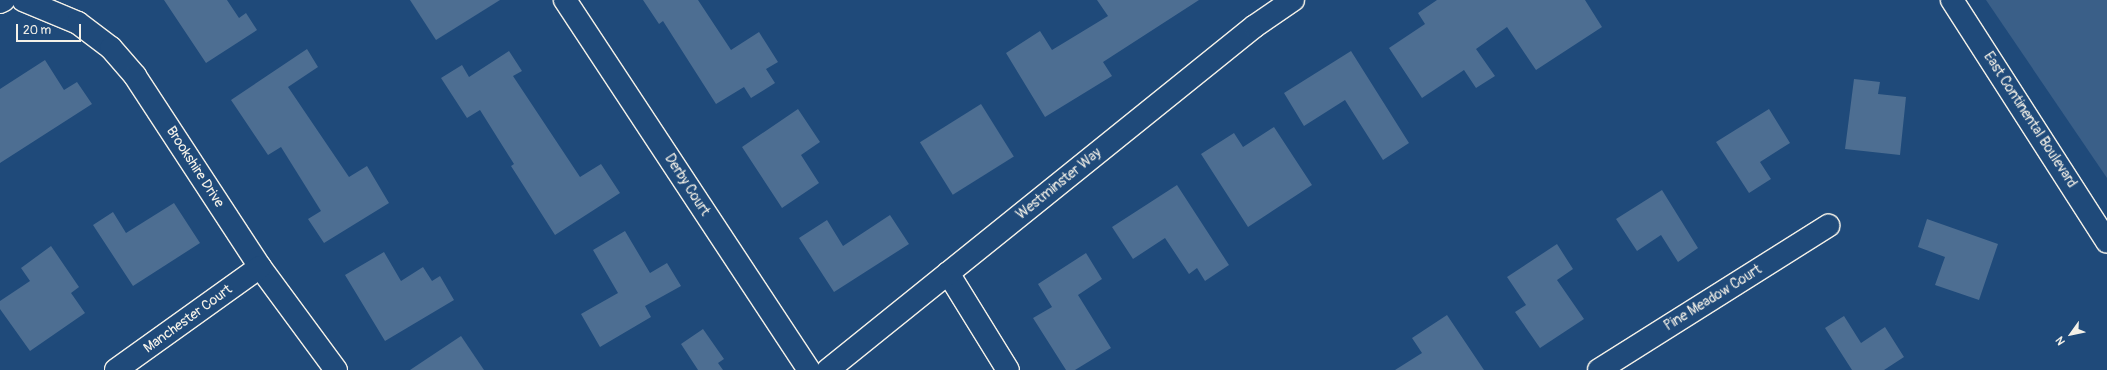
<!DOCTYPE html>
<html>
<head>
<meta charset="utf-8">
<style>
  body { margin:0 }
  #map { position:relative; width:2107px; height:370px; overflow:hidden; background:#1f4a7a; font-family:Pangolin,sans-serif }
  div>[style] { position:absolute }
  [style*='--x'] { left:calc(var(--x)*1px); top:calc(var(--y)*1px); width:calc(var(--w)*1px); rotate:calc(var(--a)*1deg) }
  .green>* { inset:0; background:#3a5f88 }
  .building>* { inset:0; background:#4d6e92; transform-origin:0 0 }
  .roads { filter:drop-shadow(1px 0 #f4f1e8) drop-shadow(-1px 0 #f4f1e8) drop-shadow(0 1px #f4f1e8) drop-shadow(0 -1px #f4f1e8) }
  .minor>* { height:22px; margin:-11px; padding:0 11px; transform-origin:11px; border-radius:11px; background:#1f4a7a }
  .secondary>* { height:22px; margin:-11px; padding:0 11px; transform-origin:11px; border-radius:11px; background:#1f4a7a }
  span { translate:-50% -50%; white-space:nowrap; text-align:center; line-height:1.15; -webkit-text-stroke:3.5px #1f4a7a; paint-order:stroke }
  .street-label { font-size:14px; color:#f4f1e8 }
  .north { position:absolute; left:2051px; top:314px; width:40px; height:40px; -webkit-text-stroke:3px #1f4a7a; paint-order:stroke; rotate:237deg; font-size:11px; font-weight:700; line-height:16px; text-align:center; color:#f4f1e8 }
  .north::after { content:''; display:block; margin:auto; width:14px; height:18px; background:#f4f1e8; clip-path:polygon(50% 0,100% 100%,50% 72%,0 100%) }
  .scale { position:absolute; left:16px; top:24px; width:65px; height:18px; box-sizing:border-box; border:2px solid #f4f1e8; border-top:0; padding-left:5px; font-size:12px; line-height:14px; white-space:nowrap; color:#f4f1e8; -webkit-text-stroke:3px #1f4a7a; paint-order:stroke }
</style>
</head>
<body>
<div id="map">
  <div class="green">
    <div style="clip-path:polygon(1986px 0,2107px 0,2107px 178px)"></div>
  </div>
  <div class="building">
    <div style="clip-path:polygon(164px 0,227px 0,239px 18px,246px 13px,257px 30px,206px 63px)"></div>
    <div style="clip-path:polygon(410px 0,500px 0,436px 40px)"></div>
    <div style="clip-path:polygon(643px 0,698px 0,731px 50px,759px 32px,778px 62px,766px 69px,775px 83px,751px 98px,744px 87px,716px 104px,663px 21px,659px 24px)"></div>
    <div style="clip-path:polygon(1097px 0,1199px 0,1103px 62px,1112px 76px,1045px 117px,1006px 53px,1040px 31px,1052px 50px,1108px 16px)"></div>
    <div style="clip-path:polygon(1437px 0,1585px 0,1602px 27px,1536px 70px,1507px 27px,1476px 49px,1495px 76px,1476px 88px,1464px 70px,1422px 98px,1389px 48px,1425px 24px,1418px 13px)"></div>
    <div style="clip-path:polygon(307px 49px,318px 67px,288px 87px,349px 177px,367px 166px,389px 203px,324px 243px,308px 219px,321px 211px,281px 147px,268px 155px,231px 100px)"></div>
    <div style="clip-path:polygon(509px 51px,522px 71px,513px 76px,580px 177px,601px 164px,620px 193px,555px 235px,511px 166px,514px 164px,480px 110px,467px 118px,441px 78px,462px 65px,469px 77px)"></div>
    <div style="clip-path:polygon(1351px 51px,1409px 143px,1383px 160px,1345px 100px,1304px 126px,1284px 93px)"></div>
    <div style="clip-path:polygon(45px 60px,64px 90px,77px 82px,92px 104px,0 163px,0 89px)"></div>
    <div style="clip-path:polygon(1854px 79px,1880px 82px,1878px 94px,1906px 97px,1900px 155px,1845px 149px)"></div>
    <div style="left:981px;top:104px;width:62px;height:72px;rotate:58deg"></div>
    <div style="clip-path:polygon(798px 109px,820px 142px,801px 155px,819px 183px,782px 208px,742px 147px)"></div>
    <div style="clip-path:polygon(1769px 109px,1790px 143px,1760px 162px,1771px 179px,1749px 193px,1716px 142px)"></div>
    <div style="clip-path:polygon(1274px 127px,1312px 185px,1248px 227px,1201px 154px,1234px 133px,1243px 147px)"></div>
    <div style="clip-path:polygon(1177px 185px,1229px 265px,1205px 281px,1197px 268px,1189px 274px,1165px 238px,1133px 259px,1112px 227px)"></div>
    <div style="clip-path:polygon(1662px 190px,1698px 248px,1678px 262px,1661px 235px,1637px 251px,1616px 219px)"></div>
    <div style="clip-path:polygon(174px 203px,200px 243px,133px 286px,93px 225px,113px 212px,126px 233px)"></div>
    <div style="clip-path:polygon(890px 215px,909px 244px,834px 292px,799px 238px,827px 220px,843px 246px)"></div>
    <div style="clip-path:polygon(1927px 219px,1998px 244px,1979px 300px,1935px 285px,1945px 257px,1918px 247px)"></div>
    <div style="clip-path:polygon(625px 231px,650px 273px,667px 263px,681px 286px,645px 306px,651px 317px,600px 347px,581px 314px,618px 293px,593px 250px)"></div>
    <div style="clip-path:polygon(1557px 244px,1573px 269px,1557px 280px,1584px 319px,1540px 348px,1515px 312px,1526px 305px,1507px 277px)"></div>
    <div style="clip-path:polygon(51px 246px,79px 287px,71px 293px,85px 313px,30px 351px,0 309px,0 301px,30px 281px,21px 268px)"></div>
    <div style="clip-path:polygon(384px 252px,401px 281px,423px 267px,432px 281px,440px 276px,454px 300px,385px 341px,345px 275px)"></div>
    <div style="clip-path:polygon(1086px 253px,1102px 279px,1078px 295px,1111px 348px,1075px 370px,1066px 370px,1033px 318px,1052px 307px,1038px 284px)"></div>
    <div style="clip-path:polygon(1447px 315px,1484px 370px,1395px 370px,1422px 353px,1412px 338px)"></div>
    <div style="clip-path:polygon(1844px 316px,1861px 343px,1885px 327px,1904px 357px,1884px 370px,1852px 370px,1825px 328px)"></div>
    <div style="clip-path:polygon(703px 329px,724px 359px,718px 363px,723px 370px,698px 370px,681px 344px)"></div>
    <div style="clip-path:polygon(461px 336px,484px 370px,410px 370px)"></div>
  </div>
  <div class="roads">
    <div class="minor">
      <div style="--x:23;--y:0;--w:60;--a:22.7"></div>
      <div style="--x:78;--y:23;--w:41;--a:37.1"></div>
      <div style="--x:111;--y:48;--w:37;--a:49"></div>
      <div style="--x:135;--y:76;--w:228;--a:56.8"></div>
      <div style="--x:260;--y:267;--w:128;--a:53.6"></div>
      <div style="--x:565;--y:0;--w:443;--a:56.6"></div>
      <div style="--x:0;--y:2;--w:4;--a:-27"></div>
      <div style="--x:948;--y:273;--w:114;--a:58.3"></div>
      <div style="--x:116;--y:370;--w:177;--a:-35.6"></div>
      <div style="--x:828;--y:370;--w:548;--a:-38.86"></div>
      <div style="--x:1255;--y:26;--w:46;--a:-34.4"></div>
      <div style="--x:1599;--y:370;--w:271;--a:-32.2"></div>
    </div>
    <div class="secondary">
      <div style="--x:1952;--y:0;--w:287;--a:57.3"></div>
    </div>
  </div>
  <div class="street-label">
    <span style="left:2030px;top:120px;rotate:57deg">East Continental Boulevard</span>
    <span style="left:195px;top:167px;rotate:57deg">Brookshire Drive</span>
    <span style="left:1059px;top:184px;rotate:-39deg">Westminster Way</span>
    <span style="left:687px;top:185px;rotate:57deg">Derby Court</span>
    <span style="left:1713px;top:298px;rotate:-32deg">Pine Meadow Court</span>
    <span style="left:188px;top:319px;rotate:-36deg">Manchester Court</span>
  </div>
  <div class="north">N</div>
  <div class="scale">20 m</div>
</div>
</body>
</html>
